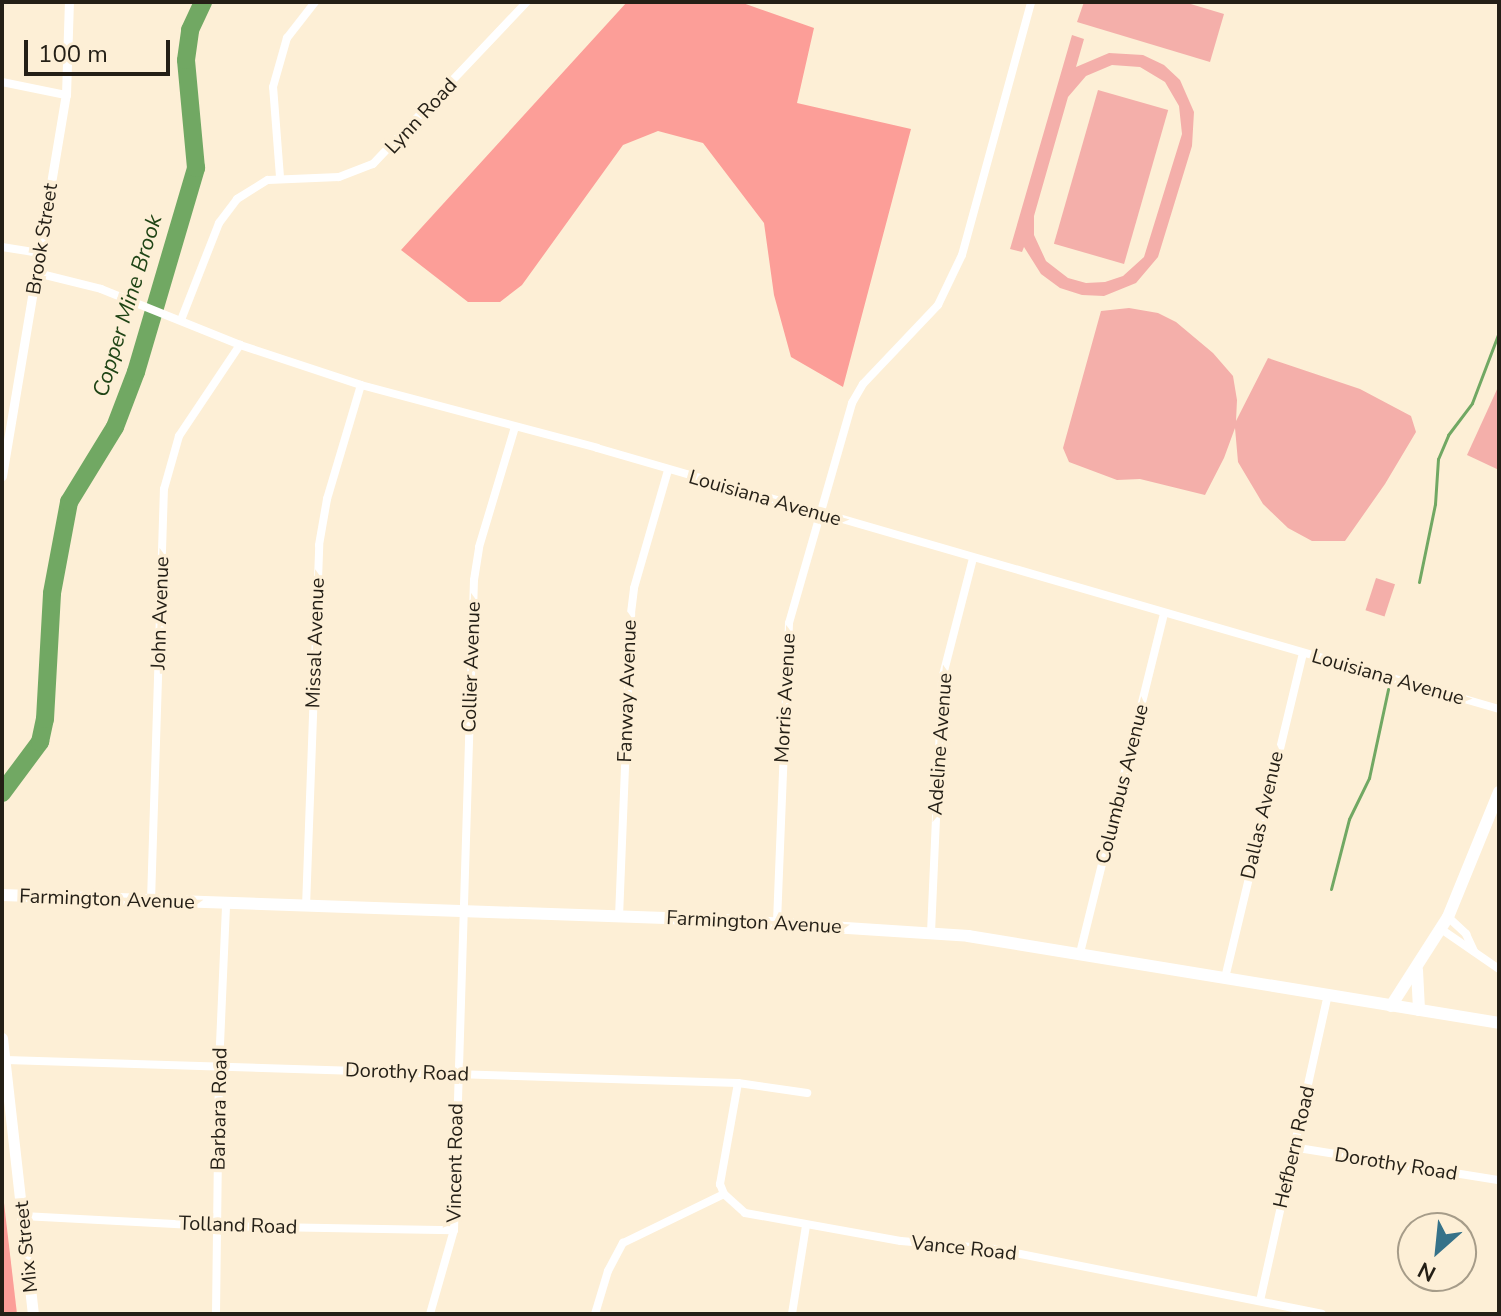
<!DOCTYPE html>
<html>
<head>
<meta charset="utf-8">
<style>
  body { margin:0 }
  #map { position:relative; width:1501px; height:1316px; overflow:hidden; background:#fdefd6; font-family:"Nunito Sans",sans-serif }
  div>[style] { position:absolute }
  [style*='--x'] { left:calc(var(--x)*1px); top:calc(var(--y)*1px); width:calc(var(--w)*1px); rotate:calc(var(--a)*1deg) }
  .green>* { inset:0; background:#f4afaa; transform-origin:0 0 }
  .forest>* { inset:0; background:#fc9e98 }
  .stream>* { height:3px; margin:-1.5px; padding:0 1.5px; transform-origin:1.5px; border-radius:1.5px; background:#71a863 }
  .river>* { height:18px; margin:-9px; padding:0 9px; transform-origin:9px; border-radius:9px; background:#71a863 }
  .minor>* { height:8px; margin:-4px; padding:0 4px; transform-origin:4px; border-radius:4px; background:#fff }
  .tertiary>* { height:9px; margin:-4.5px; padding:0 4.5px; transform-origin:4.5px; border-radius:4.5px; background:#fff }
  .secondary>* { height:11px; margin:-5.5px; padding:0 5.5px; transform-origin:5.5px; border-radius:5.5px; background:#fff }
  .primary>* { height:12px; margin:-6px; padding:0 6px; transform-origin:6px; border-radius:6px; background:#fff }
  .trunk>* { height:12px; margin:-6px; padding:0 6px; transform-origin:6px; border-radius:6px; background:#fff }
  span { translate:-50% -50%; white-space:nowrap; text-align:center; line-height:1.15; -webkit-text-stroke:7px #fdefd6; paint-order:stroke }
  .street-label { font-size:20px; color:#241f16 }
  .water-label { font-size:22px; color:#1f4415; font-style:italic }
  .frame { position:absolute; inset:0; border:4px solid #241f16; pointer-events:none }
  .north { position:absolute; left:1397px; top:1212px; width:80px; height:80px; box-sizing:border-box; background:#fdefd6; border:2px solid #a69c89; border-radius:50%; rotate:207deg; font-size:22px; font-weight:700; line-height:32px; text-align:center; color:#241f16 }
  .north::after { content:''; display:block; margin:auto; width:28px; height:36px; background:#367289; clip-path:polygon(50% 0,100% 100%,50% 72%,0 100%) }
  .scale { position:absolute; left:24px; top:40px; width:146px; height:36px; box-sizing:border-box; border:4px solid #241f16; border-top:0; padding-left:10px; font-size:24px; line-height:28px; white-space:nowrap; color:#241f16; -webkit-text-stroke:6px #fdefd6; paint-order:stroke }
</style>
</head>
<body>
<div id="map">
  <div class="green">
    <div style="clip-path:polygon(1084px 2px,1184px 2px,1224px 14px,1210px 62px,1077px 22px)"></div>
    <div style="clip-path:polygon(evenodd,1072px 35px,1084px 39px,1076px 67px,1109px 53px,1143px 55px,1164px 65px,1180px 80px,1194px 112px,1192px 146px,1158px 257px,1136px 283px,1104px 296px,1082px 295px,1060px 288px,1041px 274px,1024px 247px,1022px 252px,1010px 249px,1072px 35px,1112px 65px,1140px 67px,1165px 82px,1179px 106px,1182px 134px,1144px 257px,1123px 276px,1105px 282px,1086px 283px,1068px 278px,1046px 261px,1034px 235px,1034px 216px,1068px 97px,1086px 76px,1112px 65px)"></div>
    <div style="left:1098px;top:90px;width:73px;height:160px;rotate:16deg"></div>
    <div style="clip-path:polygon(1129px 308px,1158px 313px,1176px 322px,1213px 353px,1233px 376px,1237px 400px,1236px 421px,1268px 358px,1360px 389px,1411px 416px,1416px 432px,1385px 484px,1345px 541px,1312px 541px,1288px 528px,1263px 504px,1238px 462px,1235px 428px,1224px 458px,1205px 495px,1140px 479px,1117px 480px,1069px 462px,1063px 448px,1101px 311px)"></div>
    <div style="clip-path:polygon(1499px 385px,1499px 470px,1467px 455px)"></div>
    <div style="left:1376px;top:578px;width:20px;height:34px;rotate:18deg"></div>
  </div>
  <div class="forest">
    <div style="clip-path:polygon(627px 2px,740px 2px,814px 28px,797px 103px,911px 129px,843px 387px,791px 357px,774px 295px,764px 223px,703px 143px,658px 131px,623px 145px,522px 285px,500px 302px,468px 302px,401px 250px)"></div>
    <div style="clip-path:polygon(2px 1186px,17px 1314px,2px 1314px)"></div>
  </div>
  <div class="stream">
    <div style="--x:1419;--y:582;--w:80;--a:-78.4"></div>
    <div style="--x:1435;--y:504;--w:45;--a:-86.2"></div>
    <div style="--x:1438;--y:459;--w:26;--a:-67"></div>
    <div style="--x:1448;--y:435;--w:40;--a:-53"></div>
    <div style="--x:1472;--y:403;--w:76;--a:-69.2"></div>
    <div style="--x:1331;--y:889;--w:72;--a:-75.6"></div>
    <div style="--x:1349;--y:819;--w:46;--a:-64"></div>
    <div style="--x:1369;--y:778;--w:91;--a:-77.9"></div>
  </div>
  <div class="river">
    <div style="--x:2;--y:793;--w:64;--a:-53.3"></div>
    <div style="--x:40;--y:742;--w:24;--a:-78"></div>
    <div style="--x:45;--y:719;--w:126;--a:-86.8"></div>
    <div style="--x:52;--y:593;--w:93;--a:-79.4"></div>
    <div style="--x:69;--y:502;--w:88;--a:-58.5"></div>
    <div style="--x:115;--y:427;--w:59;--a:-69.1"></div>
    <div style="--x:136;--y:372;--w:213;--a:-73.6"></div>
    <div style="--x:196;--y:168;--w:108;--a:-95.3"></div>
    <div style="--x:186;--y:60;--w:30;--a:-82"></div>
    <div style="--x:190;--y:30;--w:31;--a:-65"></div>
  </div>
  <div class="minor">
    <div style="--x:2;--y:82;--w:65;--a:11.5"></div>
    <div style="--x:280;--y:177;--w:90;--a:-94.4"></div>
    <div style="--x:273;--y:87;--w:51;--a:-74.1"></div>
    <div style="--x:287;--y:38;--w:46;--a:-52.1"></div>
    <div style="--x:2;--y:247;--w:38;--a:9"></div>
    <div style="--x:37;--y:273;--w:66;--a:14"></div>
    <div style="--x:101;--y:289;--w:150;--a:21.9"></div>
    <div style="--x:240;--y:345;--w:127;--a:18.3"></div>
    <div style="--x:361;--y:385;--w:244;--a:14.9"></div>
    <div style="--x:597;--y:448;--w:939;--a:16.14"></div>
    <div style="--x:181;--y:320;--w:104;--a:-68.6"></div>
    <div style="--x:219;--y:223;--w:30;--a:-53"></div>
    <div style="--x:237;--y:199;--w:36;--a:-32"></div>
    <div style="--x:268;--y:180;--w:71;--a:-2.4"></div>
    <div style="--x:339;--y:177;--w:36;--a:-21"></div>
    <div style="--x:373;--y:164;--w:224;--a:-46.5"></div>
    <div style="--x:151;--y:901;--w:412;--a:-88.2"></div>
    <div style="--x:164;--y:489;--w:55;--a:-74.2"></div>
    <div style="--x:179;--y:436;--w:110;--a:-56.2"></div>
    <div style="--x:306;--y:907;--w:362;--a:-87.9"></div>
    <div style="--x:319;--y:545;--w:47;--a:-80.1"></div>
    <div style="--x:327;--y:499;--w:119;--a:-73.4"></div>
    <div style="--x:619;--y:917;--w:304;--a:-87.7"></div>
    <div style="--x:631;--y:613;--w:25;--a:-83"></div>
    <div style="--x:634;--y:588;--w:123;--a:-73.9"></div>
    <div style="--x:1448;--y:917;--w:25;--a:43"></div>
    <div style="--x:1466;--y:934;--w:19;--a:65"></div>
    <div style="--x:777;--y:922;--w:299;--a:-87.7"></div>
    <div style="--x:789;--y:623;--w:229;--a:-74"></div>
    <div style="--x:852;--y:403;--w:22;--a:-60"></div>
    <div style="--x:863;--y:384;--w:109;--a:-46.5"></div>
    <div style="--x:938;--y:305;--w:55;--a:-64.4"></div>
    <div style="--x:962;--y:255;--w:262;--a:-74.7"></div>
    <div style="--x:1441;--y:929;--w:70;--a:34.6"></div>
    <div style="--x:931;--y:933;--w:254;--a:-87.5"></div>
    <div style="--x:942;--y:679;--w:125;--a:-75.6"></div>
    <div style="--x:1080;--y:953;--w:349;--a:-76.1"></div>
    <div style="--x:1225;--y:978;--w:334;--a:-76.5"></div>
    <div style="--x:6;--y:1060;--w:732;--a:1.8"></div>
    <div style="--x:738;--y:1083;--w:70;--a:8.2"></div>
    <div style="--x:738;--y:1083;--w:103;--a:100.1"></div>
    <div style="--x:720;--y:1184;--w:11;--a:68"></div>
    <div style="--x:724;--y:1194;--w:28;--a:42"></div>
    <div style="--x:745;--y:1213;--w:158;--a:10.2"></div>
    <div style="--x:901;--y:1241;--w:94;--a:4.9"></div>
    <div style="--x:995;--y:1249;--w:333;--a:11.2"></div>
    <div style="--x:1292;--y:1147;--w:210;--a:9.1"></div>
    <div style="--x:23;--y:1216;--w:194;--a:3"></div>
    <div style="--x:217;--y:1226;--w:237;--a:1"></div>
    <div style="--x:1260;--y:1301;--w:314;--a:-77.5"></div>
    <div style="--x:216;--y:1314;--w:247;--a:-89.3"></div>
    <div style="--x:219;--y:1067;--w:163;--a:-87.5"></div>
    <div style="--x:430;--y:1314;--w:87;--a:-74.1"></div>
    <div style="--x:454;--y:1230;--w:650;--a:-88.24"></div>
    <div style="--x:474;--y:580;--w:33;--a:-81"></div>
    <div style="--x:479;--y:547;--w:125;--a:-73.3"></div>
    <div style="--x:595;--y:1314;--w:45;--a:-73.2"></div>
    <div style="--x:608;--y:1271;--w:32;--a:-62"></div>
    <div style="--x:623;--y:1243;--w:112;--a:-25.9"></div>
    <div style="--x:792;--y:1314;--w:89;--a:-81"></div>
  </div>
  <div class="tertiary">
    <div style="--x:2;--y:476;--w:386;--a:-80.5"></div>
    <div style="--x:66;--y:95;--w:93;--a:-88.2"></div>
  </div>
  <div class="secondary">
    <div style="--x:2;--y:1038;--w:278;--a:83.6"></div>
  </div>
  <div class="primary">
    <div style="--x:1417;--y:970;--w:40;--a:87.1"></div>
    <div style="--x:1391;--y:1006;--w:106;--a:-57.4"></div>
    <div style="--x:1448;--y:917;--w:135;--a:-67.8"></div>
  </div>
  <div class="trunk">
    <div style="--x:2;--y:895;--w:721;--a:1.99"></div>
    <div style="--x:723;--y:920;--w:246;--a:3.7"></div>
    <div style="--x:968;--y:936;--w:538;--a:9.3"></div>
  </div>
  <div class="street-label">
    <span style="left:421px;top:116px;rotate:-47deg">Lynn Road</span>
    <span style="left:42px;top:239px;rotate:-81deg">Brook Street</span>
    <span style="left:765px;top:498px;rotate:16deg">Louisiana Avenue</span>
    <span style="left:160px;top:613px;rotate:-88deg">John Avenue</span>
    <span style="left:315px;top:643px;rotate:-88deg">Missal Avenue</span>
    <span style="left:471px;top:667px;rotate:-88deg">Collier Avenue</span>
    <span style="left:1388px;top:677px;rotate:16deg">Louisiana Avenue</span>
    <span style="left:627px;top:691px;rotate:-88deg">Fanway Avenue</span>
    <span style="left:785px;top:698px;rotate:-87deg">Morris Avenue</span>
    <span style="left:940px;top:744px;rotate:-86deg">Adeline Avenue</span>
    <span style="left:1122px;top:784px;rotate:-76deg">Columbus Avenue</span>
    <span style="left:1262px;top:815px;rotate:-77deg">Dallas Avenue</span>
    <span style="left:107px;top:899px;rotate:2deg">Farmington Avenue</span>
    <span style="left:754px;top:922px;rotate:3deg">Farmington Avenue</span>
    <span style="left:407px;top:1072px;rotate:2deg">Dorothy Road</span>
    <span style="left:219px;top:1109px;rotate:-89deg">Barbara Road</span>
    <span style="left:1294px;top:1147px;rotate:-77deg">Hefbern Road</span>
    <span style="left:455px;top:1163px;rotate:-89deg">Vincent Road</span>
    <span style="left:1396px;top:1164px;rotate:9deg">Dorothy Road</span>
    <span style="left:238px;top:1225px;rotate:2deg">Tolland Road</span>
    <span style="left:26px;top:1247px;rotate:-96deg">Mix Street</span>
    <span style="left:964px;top:1248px;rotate:6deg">Vance Road</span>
  </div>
  <div class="water-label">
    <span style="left:128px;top:306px;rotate:-73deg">Copper Mine Brook</span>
  </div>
  <div class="frame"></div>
  <div class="north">N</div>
  <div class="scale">100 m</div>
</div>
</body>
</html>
